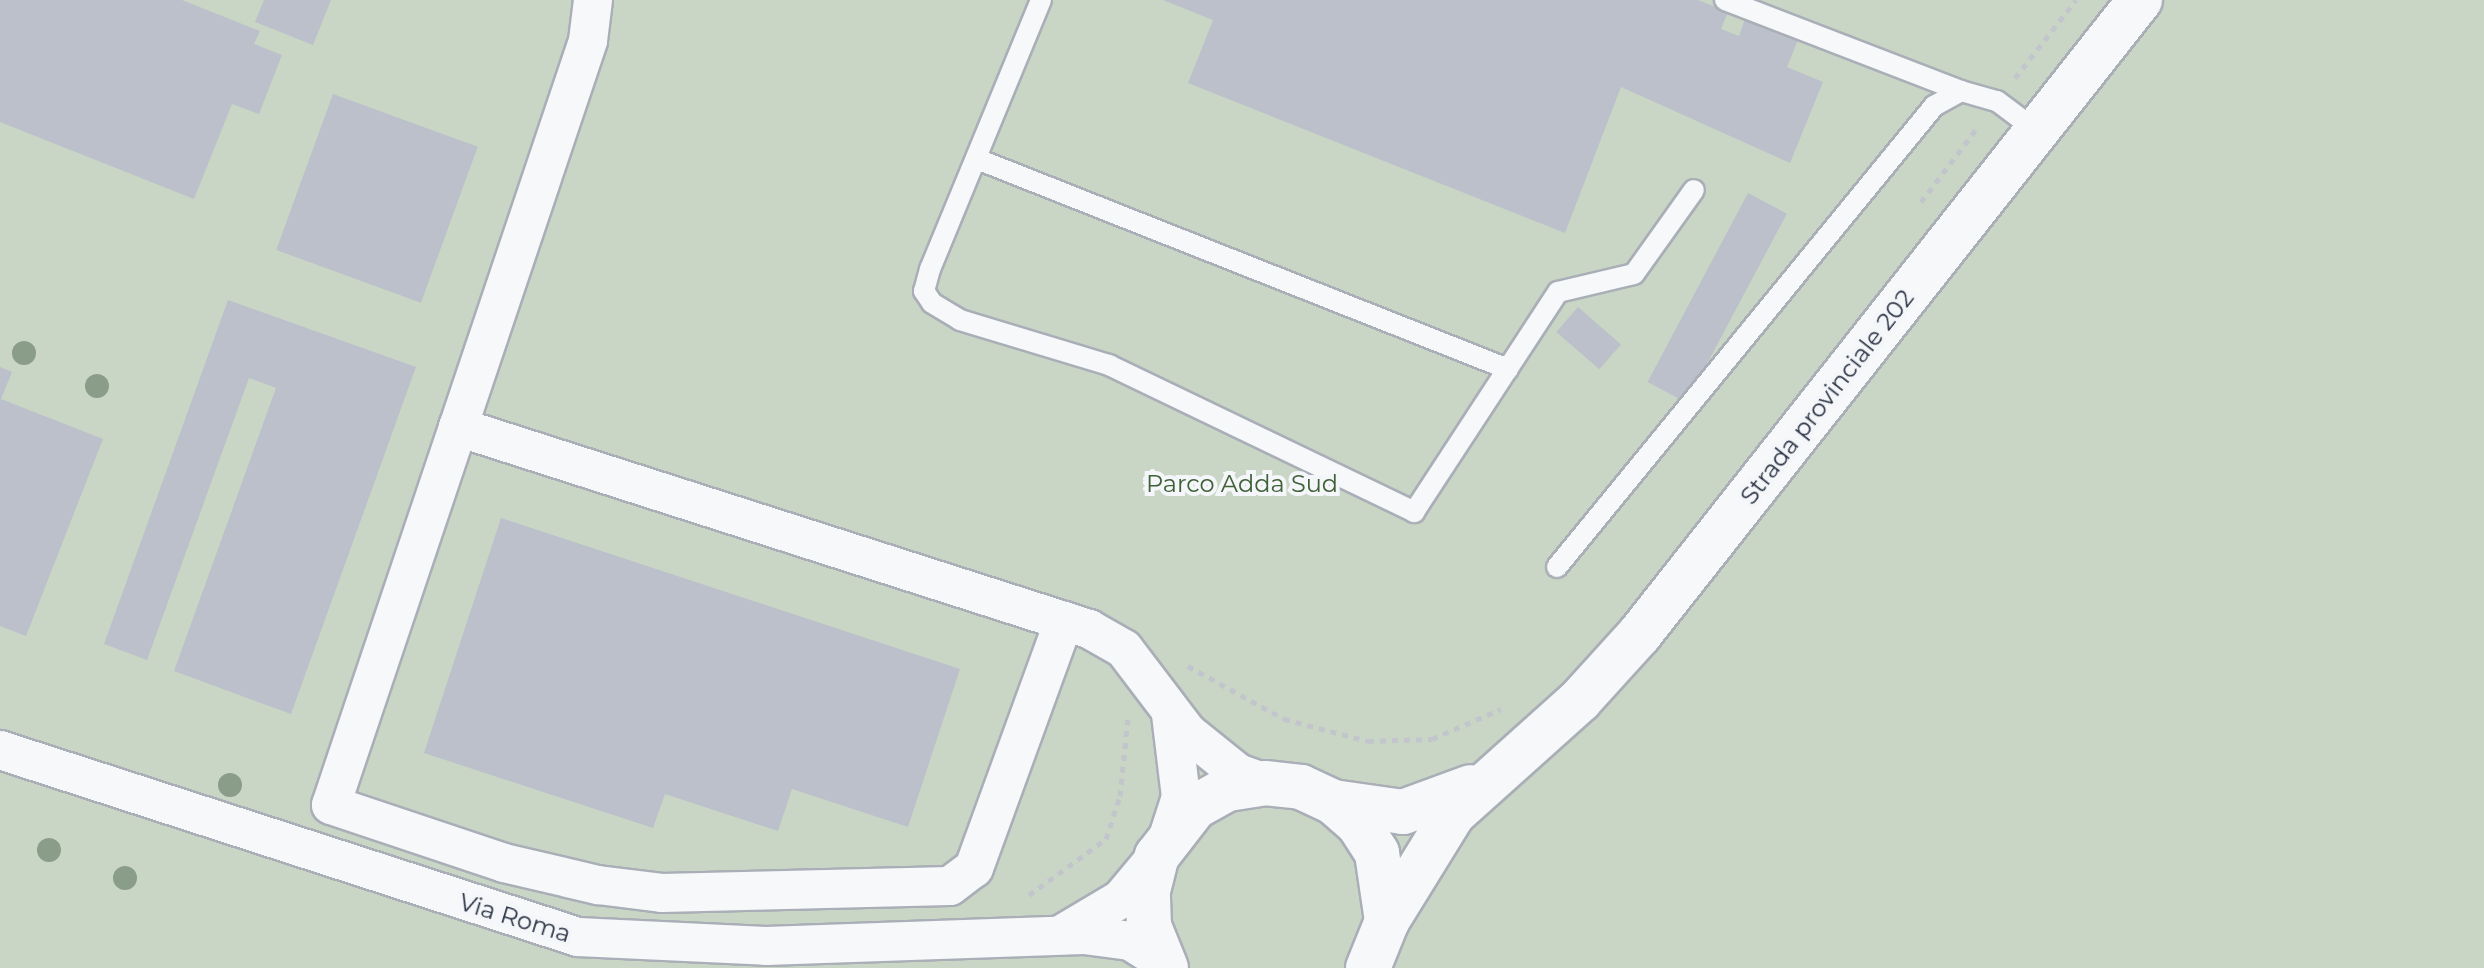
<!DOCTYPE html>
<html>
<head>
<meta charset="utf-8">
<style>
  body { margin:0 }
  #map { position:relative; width:2484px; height:968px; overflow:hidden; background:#e4e7ec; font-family:Montserrat,sans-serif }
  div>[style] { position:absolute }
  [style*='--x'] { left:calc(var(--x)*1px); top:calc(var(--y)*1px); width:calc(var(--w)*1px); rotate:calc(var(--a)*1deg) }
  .green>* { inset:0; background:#c9d6c5; transform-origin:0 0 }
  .building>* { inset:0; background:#bbc0ca; transform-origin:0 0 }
  .path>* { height:5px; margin-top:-2.5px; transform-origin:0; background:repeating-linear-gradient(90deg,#c2c5cb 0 6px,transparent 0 12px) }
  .roads { filter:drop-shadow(2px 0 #a9aeb7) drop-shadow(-2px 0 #a9aeb7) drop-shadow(0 2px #a9aeb7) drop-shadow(0 -2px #a9aeb7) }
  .service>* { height:20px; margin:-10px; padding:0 10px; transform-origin:10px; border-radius:10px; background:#f7f8fa }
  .minor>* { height:38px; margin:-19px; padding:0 19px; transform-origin:19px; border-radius:19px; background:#f7f8fa }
  .tertiary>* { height:44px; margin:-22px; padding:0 22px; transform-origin:22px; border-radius:22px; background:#f7f8fa }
  .trees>* { width:24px; height:24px; margin:-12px; border-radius:50%; background:#899d89 }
  span { translate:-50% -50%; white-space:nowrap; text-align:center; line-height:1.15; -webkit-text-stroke:8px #f4f6f9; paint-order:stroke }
  .street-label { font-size:24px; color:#2b3445 }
  .park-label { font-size:24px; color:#3f6138 }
</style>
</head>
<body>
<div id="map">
  <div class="green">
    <div style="left:0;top:0;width:2484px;height:968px"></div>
  </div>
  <div class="building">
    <div style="clip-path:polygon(0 0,182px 0,260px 31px,254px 44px,282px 55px,259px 114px,232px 104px,194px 199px,0 122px)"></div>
    <div style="clip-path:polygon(264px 0,331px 0,313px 45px,255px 22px)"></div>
    <div style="clip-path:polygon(1163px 0,1698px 0,1728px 12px,1721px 29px,1739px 36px,1745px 19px,1798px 40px,1787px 67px,1823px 82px,1790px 163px,1621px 87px,1565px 233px,1188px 83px,1213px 20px)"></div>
    <div style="left:333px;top:94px;width:154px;height:166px;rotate:20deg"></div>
    <div style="left:1748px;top:193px;width:44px;height:214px;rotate:28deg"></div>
    <div style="clip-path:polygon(228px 300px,416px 367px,291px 714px,174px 671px,276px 388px,249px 378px,147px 660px,104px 644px)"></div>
    <div style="left:1578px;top:307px;width:57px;height:33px;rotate:41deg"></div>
    <div style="clip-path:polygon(0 367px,12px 372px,1px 399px,103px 439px,26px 636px,0 626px)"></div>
    <div style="clip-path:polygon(501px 518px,960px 669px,908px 827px,792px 789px,778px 831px,665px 794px,653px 828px,424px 753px)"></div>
  </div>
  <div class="path">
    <div style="--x:2015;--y:78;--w:99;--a:-52"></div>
    <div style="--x:1921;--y:202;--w:94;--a:-52.8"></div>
    <div style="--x:1188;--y:666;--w:110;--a:28.9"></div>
    <div style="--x:1284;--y:719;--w:87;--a:14.7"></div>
    <div style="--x:1368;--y:741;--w:64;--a:-1.8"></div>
    <div style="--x:1432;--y:739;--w:75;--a:-23.5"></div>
    <div style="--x:1029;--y:895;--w:95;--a:-36"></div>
    <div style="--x:1106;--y:839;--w:45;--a:-72"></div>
    <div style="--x:1120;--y:796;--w:77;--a:-84.1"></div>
  </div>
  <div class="roads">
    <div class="service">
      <div style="--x:1041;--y:0;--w:291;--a:112.4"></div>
      <div style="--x:930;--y:269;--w:23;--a:105"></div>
      <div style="--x:924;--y:291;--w:14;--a:56"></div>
      <div style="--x:932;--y:303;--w:33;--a:31"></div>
      <div style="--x:960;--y:320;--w:156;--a:16.8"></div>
      <div style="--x:1109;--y:365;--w:339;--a:25.7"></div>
      <div style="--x:1414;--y:512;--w:263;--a:-56.8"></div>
      <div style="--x:1558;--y:292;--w:78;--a:-13.3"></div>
      <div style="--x:1634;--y:274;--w:103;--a:-54.5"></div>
      <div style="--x:1725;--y:0;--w:253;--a:21.1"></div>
      <div style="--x:977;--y:159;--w:571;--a:21.58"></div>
      <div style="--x:1557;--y:567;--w:596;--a:-50.72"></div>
      <div style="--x:1934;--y:106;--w:31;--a:-29"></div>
      <div style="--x:1961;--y:91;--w:37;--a:16"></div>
      <div style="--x:1997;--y:101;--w:50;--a:36.9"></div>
    </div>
    <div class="minor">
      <div style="--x:593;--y:0;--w:41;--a:97"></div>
      <div style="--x:588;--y:41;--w:806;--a:108.59"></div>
      <div style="--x:331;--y:805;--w:182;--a:18.5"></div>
      <div style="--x:504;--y:863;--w:97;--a:13.2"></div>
      <div style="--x:598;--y:885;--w:64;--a:7.1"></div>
      <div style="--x:662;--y:893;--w:288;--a:-1.4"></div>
      <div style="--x:950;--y:886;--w:30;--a:-37"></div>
      <div style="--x:974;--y:868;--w:263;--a:-70"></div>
      <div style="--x:458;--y:427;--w:663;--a:17.75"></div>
      <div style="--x:1089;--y:629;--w:40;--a:29.7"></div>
      <div style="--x:1124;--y:649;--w:104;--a:52.8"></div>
      <div style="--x:1187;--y:732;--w:65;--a:38.8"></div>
      <div style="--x:1238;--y:773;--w:29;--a:20"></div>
      <div style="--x:0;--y:750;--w:607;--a:17.93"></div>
      <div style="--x:578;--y:937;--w:188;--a:2.7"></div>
      <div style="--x:766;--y:946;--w:318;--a:-2"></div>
      <div style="--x:1084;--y:935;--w:46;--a:7.4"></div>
      <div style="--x:1130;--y:941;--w:36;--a:32"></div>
      <div style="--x:1169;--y:834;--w:39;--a:-72"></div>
      <div style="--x:1181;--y:797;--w:84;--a:-96.9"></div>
      <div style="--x:1062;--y:934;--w:69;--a:-30.7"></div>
      <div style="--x:1121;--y:899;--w:56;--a:-50.1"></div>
    </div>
    <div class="tertiary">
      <div style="--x:1333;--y:802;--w:71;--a:8.1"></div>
      <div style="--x:1403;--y:812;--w:72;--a:-20.2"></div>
      <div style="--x:1387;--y:921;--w:126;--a:-58.3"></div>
      <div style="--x:1453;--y:814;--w:171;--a:-41.9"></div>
      <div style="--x:1580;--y:700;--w:88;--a:-47.8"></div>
      <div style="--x:1639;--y:635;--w:809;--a:-51.73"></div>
      <div style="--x:1166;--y:968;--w:45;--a:-112"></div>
      <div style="--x:1149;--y:926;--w:35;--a:-92"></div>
      <div style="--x:1148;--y:891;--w:36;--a:-76"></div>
      <div style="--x:1157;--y:856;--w:62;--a:-52.2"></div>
      <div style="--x:1195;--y:807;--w:38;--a:-29"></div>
      <div style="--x:1228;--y:789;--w:37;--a:-9"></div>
      <div style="--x:1265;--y:783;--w:36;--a:6"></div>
      <div style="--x:1301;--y:787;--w:35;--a:25"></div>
      <div style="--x:1333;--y:802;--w:35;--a:41"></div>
      <div style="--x:1359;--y:825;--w:33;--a:57"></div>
      <div style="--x:1377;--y:853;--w:69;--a:81.6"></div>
      <div style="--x:1387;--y:921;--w:51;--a:112"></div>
    </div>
  </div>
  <div class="trees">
    <div style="left:24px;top:353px"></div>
    <div style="left:97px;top:386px"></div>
    <div style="left:230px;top:785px"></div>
    <div style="left:49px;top:850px"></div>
    <div style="left:125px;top:878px"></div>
  </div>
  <div class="street-label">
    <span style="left:1827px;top:397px;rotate:-52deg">Strada provinciale 202</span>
    <span style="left:515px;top:918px;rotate:17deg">Via Roma</span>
  </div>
  <div class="park-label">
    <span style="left:1242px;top:484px">Parco Adda Sud</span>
  </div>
</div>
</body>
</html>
